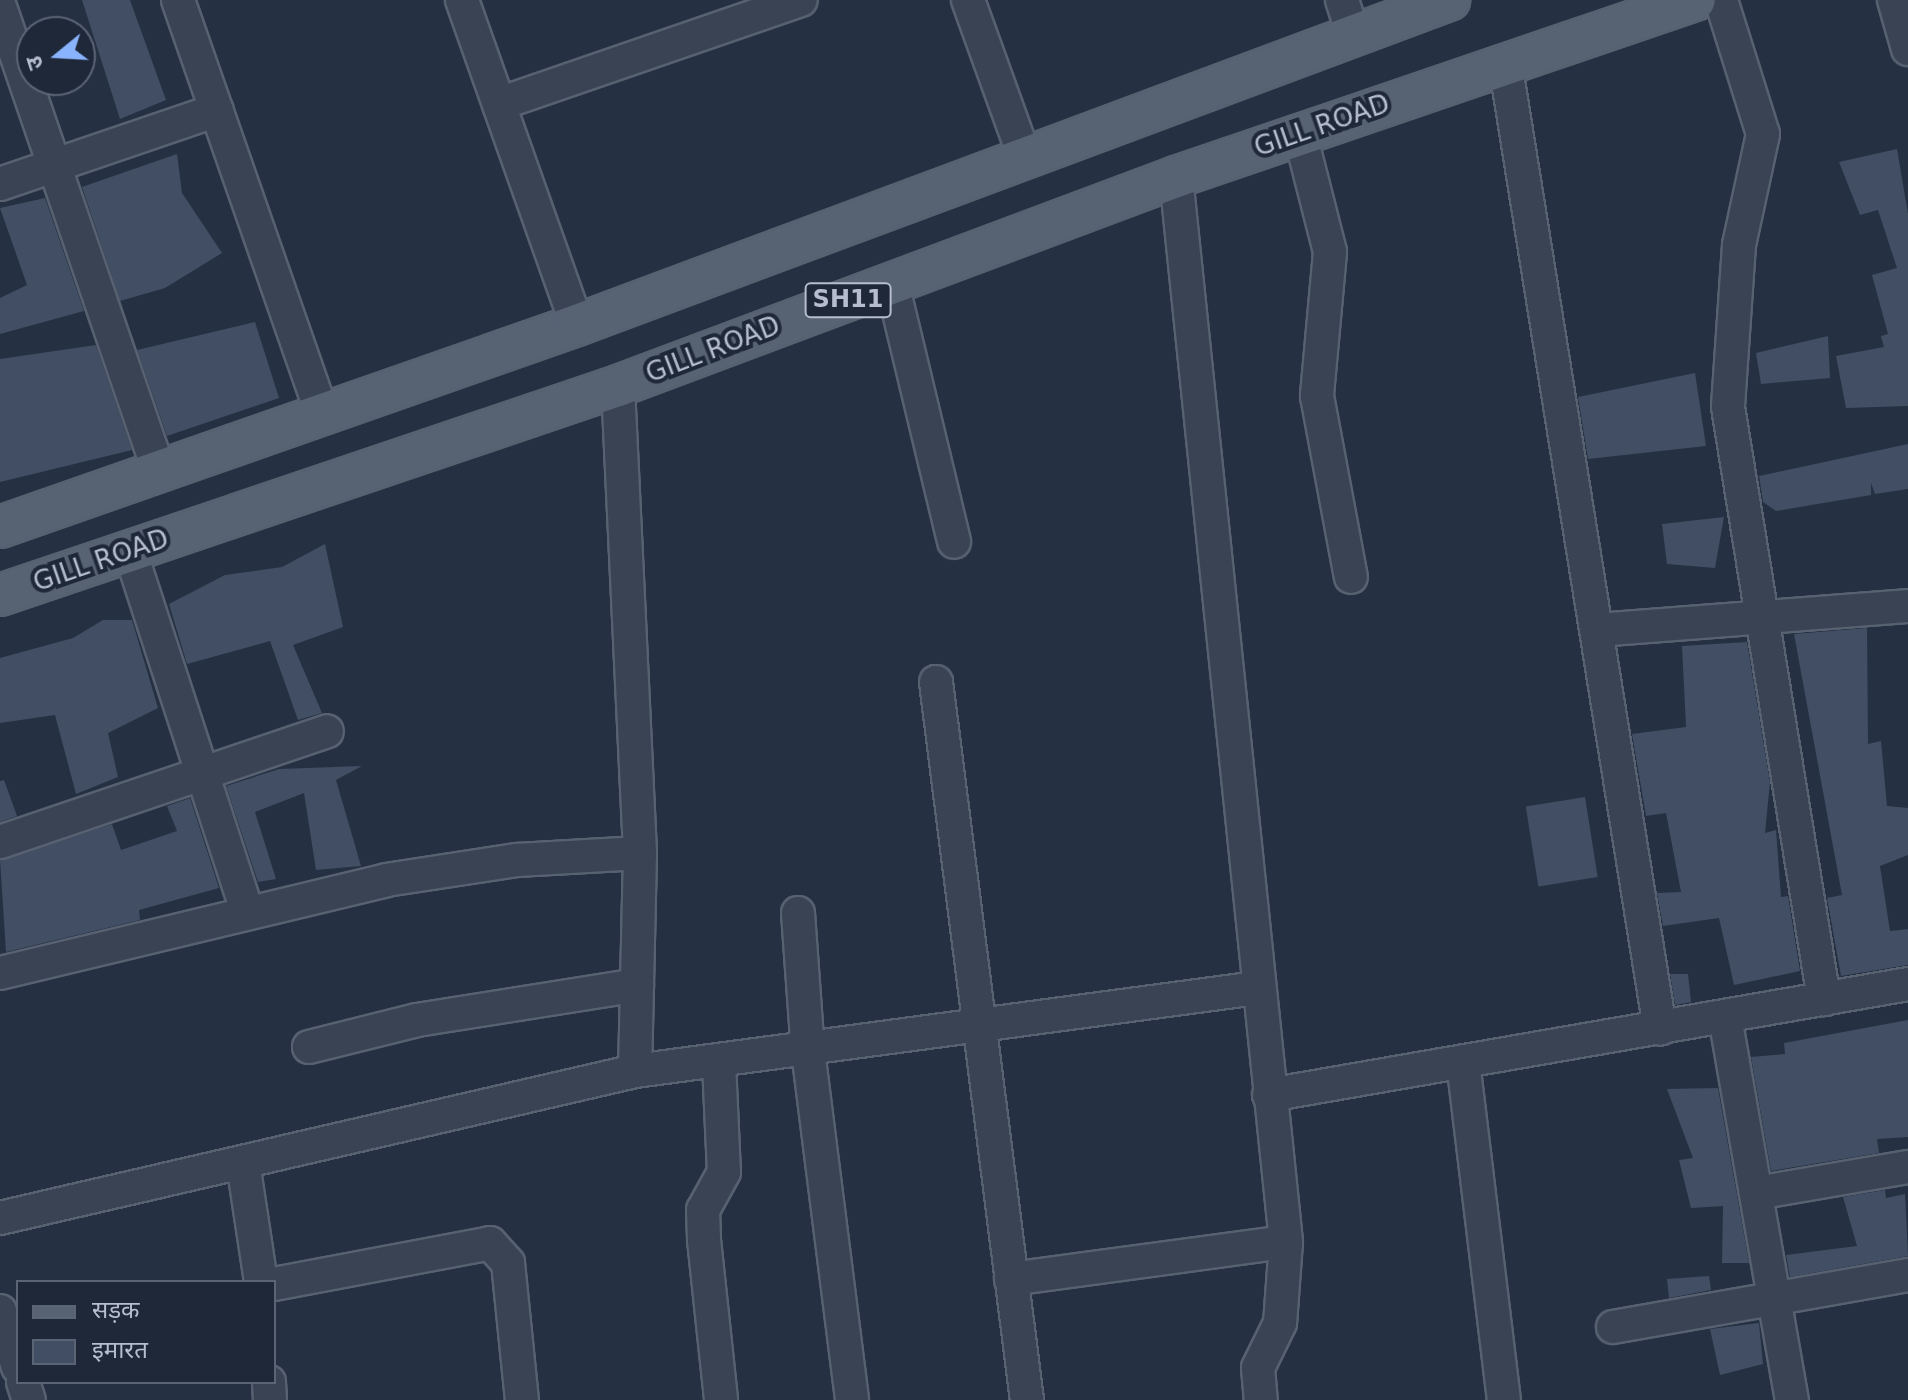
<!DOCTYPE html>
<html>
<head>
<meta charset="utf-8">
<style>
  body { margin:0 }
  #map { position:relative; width:1908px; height:1400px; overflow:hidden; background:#253143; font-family:"DejaVu Sans","Noto Sans Devanagari",sans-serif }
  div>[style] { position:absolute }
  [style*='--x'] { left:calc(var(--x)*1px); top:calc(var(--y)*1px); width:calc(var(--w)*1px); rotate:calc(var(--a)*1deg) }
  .building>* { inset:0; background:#414e63; transform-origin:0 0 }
  .roads { filter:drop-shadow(2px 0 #576170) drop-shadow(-2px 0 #576170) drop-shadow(0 2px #576170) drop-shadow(0 -2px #576170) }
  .minor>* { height:32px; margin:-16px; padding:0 16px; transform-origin:16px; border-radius:16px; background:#394353 }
  .major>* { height:40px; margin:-20px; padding:0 20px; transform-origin:20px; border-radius:20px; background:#576273 }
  span { translate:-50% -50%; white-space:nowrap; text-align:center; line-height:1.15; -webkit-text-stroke:8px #1e2838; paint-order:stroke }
  .shield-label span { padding:2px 6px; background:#1e2838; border:2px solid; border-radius:6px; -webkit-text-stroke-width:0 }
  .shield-label { font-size:24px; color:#b6becd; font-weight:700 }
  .street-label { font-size:26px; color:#b6becd }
  .legend { position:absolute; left:16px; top:1280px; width:260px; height:104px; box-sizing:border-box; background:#1e2838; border:2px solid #5b6474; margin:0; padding:10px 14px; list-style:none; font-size:24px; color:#b6becd }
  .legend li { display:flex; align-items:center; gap:16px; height:40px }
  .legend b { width:40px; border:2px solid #5b6474 }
  .north { position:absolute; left:16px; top:16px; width:80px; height:80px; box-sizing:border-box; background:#1e2838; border:2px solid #5b6474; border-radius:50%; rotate:252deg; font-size:22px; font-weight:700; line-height:32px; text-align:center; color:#b6becd }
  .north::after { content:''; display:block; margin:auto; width:28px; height:36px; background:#8ab3fe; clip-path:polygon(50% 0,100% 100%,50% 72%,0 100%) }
</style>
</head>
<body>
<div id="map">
  <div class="building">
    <div style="clip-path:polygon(82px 0,130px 0,166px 100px,120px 119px)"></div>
    <div style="clip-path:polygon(1897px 149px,1908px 214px,1908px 406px,1846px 408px,1836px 356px,1884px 347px,1881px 336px,1888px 334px,1872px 275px,1897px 268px,1878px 210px,1860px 215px,1839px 162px)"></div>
    <div style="clip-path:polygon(177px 154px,182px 193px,222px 253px,165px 288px,120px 301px,82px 187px)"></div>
    <div style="clip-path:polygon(45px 198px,84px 311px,0 334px,0 298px,27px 285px,0 208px)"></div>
    <div style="clip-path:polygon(255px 322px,279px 398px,167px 436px,137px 350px)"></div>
    <div style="clip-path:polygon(1828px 336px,1830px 378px,1761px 384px,1756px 353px)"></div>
    <div style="clip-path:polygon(96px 345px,132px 450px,0 482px,0 359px)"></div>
    <div style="clip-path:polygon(1695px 373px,1706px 446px,1588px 459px,1578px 397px)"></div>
    <div style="clip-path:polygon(1908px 444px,1908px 489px,1875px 494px,1871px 483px,1871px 495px,1776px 511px,1763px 502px,1759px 476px)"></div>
    <div style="clip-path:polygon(1724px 517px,1715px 568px,1667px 564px,1662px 524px)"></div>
    <div style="clip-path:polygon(325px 544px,343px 627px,293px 645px,322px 713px,298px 720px,270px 641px,187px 664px,169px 604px,225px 575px,282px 567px)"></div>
    <div style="clip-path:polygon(103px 620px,132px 620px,158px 708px,108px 733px,118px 777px,76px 794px,55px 715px,0 723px,0 658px,73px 638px)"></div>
    <div style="clip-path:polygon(1867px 628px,1868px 744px,1881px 741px,1887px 806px,1908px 808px,1908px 855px,1880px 866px,1890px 931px,1908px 929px,1908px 965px,1841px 976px,1827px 898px,1842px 895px,1794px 634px)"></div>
    <div style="clip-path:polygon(1747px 642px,1770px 782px,1765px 833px,1776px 830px,1781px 897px,1788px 896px,1800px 971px,1734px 985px,1719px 918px,1663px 926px,1657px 893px,1681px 892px,1666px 813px,1646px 816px,1632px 734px,1686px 727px,1682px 646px)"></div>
    <div style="clip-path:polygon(362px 766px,336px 780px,361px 866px,316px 870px,304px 793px,255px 812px,276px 879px,258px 882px,226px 786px,279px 769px)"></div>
    <div style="clip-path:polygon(4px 780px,17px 816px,0 822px,0 781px)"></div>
    <div style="left:1585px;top:797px;width:81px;height:60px;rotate:81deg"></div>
    <div style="clip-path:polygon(190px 798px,219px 888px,139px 910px,140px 920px,6px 952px,0 860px,112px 824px,121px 850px,177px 831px,167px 806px)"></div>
    <div style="clip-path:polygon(1670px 974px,1688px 974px,1691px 1002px,1675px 1005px)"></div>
    <div style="clip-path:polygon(1908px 1020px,1908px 1137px,1877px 1139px,1879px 1153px,1771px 1171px,1751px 1057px,1785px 1054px,1784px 1043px)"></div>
    <div style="clip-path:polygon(1718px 1088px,1749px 1263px,1722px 1263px,1723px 1206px,1691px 1208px,1679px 1160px,1693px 1158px,1667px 1089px)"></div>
    <div style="clip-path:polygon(1885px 1190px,1886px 1198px,1905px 1194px,1908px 1256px,1790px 1277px,1786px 1255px,1857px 1246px,1843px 1197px)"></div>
    <div style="clip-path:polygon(1709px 1276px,1711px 1290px,1669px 1298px,1667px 1279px)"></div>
    <div style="clip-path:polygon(1759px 1323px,1763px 1364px,1720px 1375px,1710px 1329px)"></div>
  </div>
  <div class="roads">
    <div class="minor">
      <div style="--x:178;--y:0;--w:438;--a:70.8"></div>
      <div style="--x:462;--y:0;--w:345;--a:70.5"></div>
      <div style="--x:968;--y:0;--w:171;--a:70.2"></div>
      <div style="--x:1342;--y:0;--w:39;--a:72"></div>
      <div style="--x:1721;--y:0;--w:140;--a:72.6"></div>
      <div style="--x:1763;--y:134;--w:114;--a:102.2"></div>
      <div style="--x:1739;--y:245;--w:162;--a:93.9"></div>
      <div style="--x:1728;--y:407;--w:600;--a:80.79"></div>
      <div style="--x:1894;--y:0;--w:51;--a:74.1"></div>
      <div style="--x:0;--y:7;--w:491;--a:71.1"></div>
      <div style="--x:1505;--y:62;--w:979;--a:80.89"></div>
      <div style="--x:499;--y:104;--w:319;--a:-19"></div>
      <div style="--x:1300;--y:134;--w:122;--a:75.7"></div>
      <div style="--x:1330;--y:252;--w:145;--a:95.2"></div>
      <div style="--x:1317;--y:396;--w:184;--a:79.4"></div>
      <div style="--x:1176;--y:177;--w:1071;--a:84.1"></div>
      <div style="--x:1286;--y:1242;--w:81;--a:94.2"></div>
      <div style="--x:1280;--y:1323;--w:50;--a:116.1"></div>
      <div style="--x:1258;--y:1368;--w:32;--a:85"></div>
      <div style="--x:0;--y:184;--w:229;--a:-18.8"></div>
      <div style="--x:892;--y:283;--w:266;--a:76.5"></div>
      <div style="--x:618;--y:386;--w:468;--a:87.3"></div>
      <div style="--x:640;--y:853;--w:218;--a:91.3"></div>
      <div style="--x:130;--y:551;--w:379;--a:72"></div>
      <div style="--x:1597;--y:630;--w:312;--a:-4.4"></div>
      <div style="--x:936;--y:682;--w:724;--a:82.78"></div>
      <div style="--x:0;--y:842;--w:345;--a:-18.7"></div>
      <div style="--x:798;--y:913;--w:138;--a:85.9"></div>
      <div style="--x:808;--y:1051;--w:352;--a:82.8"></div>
      <div style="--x:0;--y:973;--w:397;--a:-13.5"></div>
      <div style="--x:386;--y:880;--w:133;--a:-8.7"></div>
      <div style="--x:517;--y:860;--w:123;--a:-3.3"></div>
      <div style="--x:1725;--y:1017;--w:389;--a:80.1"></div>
      <div style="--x:309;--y:1047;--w:111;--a:-14"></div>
      <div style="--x:417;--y:1020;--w:223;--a:-9"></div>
      <div style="--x:1463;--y:1062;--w:340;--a:83.1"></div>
      <div style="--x:719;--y:1063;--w:109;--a:87.4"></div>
      <div style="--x:724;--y:1172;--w:43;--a:118.9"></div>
      <div style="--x:703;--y:1210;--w:30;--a:88"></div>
      <div style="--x:704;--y:1240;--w:161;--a:83.9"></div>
      <div style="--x:1269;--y:1095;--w:649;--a:-9.85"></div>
      <div style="--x:243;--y:1163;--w:120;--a:81.4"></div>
      <div style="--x:1756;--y:1193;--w:154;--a:-9.7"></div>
      <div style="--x:0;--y:1218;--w:652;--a:-13.03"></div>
      <div style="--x:635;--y:1071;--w:628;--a:-7.6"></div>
      <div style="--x:1011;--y:1279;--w:277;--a:-7.7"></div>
      <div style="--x:274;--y:1284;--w:220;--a:-10.7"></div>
      <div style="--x:490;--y:1243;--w:27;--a:48"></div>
      <div style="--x:508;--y:1263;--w:138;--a:84.2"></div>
      <div style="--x:0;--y:1311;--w:59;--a:72.2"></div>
      <div style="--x:1613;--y:1327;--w:300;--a:-10"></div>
      <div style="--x:23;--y:1382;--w:19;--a:72"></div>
      <div style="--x:269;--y:1382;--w:18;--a:87"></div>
    </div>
    <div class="major">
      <div style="--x:0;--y:527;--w:611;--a:-19.29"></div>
      <div style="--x:577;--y:325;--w:931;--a:-20.44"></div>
      <div style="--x:0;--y:595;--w:652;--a:-18.68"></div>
      <div style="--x:618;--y:386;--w:596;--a:-20.53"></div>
      <div style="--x:1176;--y:177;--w:548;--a:-18.83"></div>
    </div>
  </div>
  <div class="shield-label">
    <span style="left:848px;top:300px">SH11</span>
  </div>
  <div class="street-label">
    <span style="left:1322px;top:126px;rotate:-19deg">GILL ROAD</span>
    <span style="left:713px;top:350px;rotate:-21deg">GILL ROAD</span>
    <span style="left:101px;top:561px;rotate:-19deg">GILL ROAD</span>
  </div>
  <ul class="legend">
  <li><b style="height:10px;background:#576273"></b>सड़क</li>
  <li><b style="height:22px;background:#414e63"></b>इमारत</li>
  </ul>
  <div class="north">उ</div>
</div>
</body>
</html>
